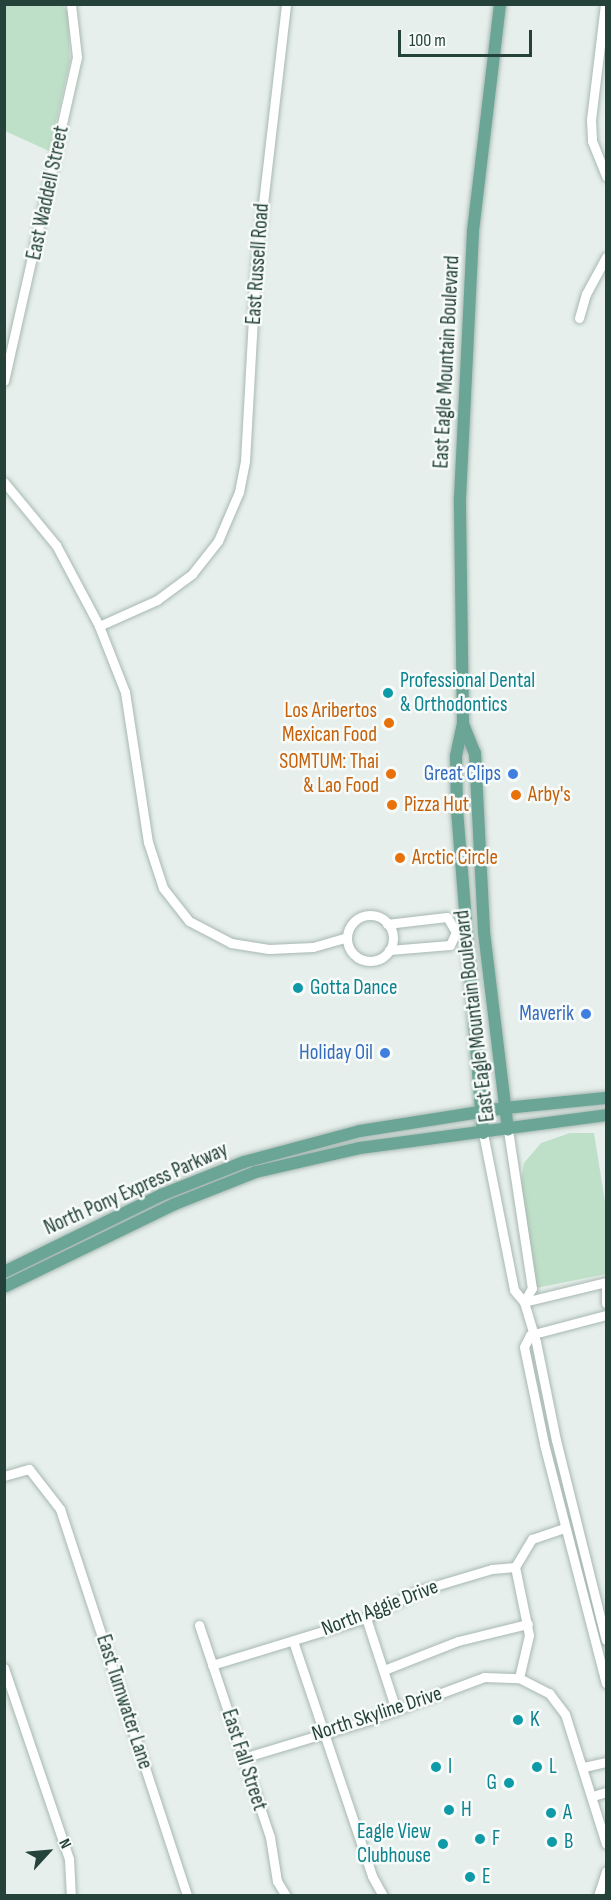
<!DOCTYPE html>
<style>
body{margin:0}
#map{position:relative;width:611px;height:1900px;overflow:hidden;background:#e6efeb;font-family:"Sofia Sans Condensed",sans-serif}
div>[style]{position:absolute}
.green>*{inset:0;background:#bfe0c8}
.roads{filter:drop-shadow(0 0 2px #a8b8b2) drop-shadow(0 0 2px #a8b8b2)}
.minor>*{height:9px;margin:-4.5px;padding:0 4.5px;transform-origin:4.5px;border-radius:4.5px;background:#fff}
.minor>.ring{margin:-4.5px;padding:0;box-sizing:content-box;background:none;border:9px solid #fff;border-radius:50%}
.major>*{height:12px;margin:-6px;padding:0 6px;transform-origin:6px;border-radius:6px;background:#6aa596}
.dots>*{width:16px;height:16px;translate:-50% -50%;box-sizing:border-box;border:3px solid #f7fbf9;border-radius:50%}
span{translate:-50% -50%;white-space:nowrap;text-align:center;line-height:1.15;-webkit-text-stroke:5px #f7fbf9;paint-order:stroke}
.street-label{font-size:21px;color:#24423a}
.culture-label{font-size:21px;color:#0d838f}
.left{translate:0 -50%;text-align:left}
.right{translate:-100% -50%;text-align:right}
.food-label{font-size:21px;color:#c56008}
.shop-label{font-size:21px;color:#366cbe}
.frame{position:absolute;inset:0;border:6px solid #24423a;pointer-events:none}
.north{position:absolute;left:18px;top:1822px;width:60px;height:60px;-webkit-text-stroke:4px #f7fbf9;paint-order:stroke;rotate:64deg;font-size:16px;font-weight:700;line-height:24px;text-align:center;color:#24423a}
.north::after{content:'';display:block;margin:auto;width:21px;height:27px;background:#24423a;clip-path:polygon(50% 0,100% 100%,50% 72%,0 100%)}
.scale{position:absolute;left:398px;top:30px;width:134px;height:27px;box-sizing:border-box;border:3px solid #24423a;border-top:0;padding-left:8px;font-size:18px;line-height:21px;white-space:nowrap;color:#24423a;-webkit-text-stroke:4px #f7fbf9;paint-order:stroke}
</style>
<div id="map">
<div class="green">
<div style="clip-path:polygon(5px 5px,63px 5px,68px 13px,70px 61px,49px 151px,5px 131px)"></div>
<div style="clip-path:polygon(570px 1133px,594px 1133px,606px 1208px,606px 1274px,536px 1288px,521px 1182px,524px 1163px,541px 1143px)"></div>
</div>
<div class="roads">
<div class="minor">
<div style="left:605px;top:4px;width:117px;rotate:96.9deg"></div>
<div style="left:591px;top:120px;width:21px;rotate:87deg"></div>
<div style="left:592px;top:141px;width:38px;rotate:68deg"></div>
<div style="left:579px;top:318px;width:25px;rotate:-74deg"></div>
<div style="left:586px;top:294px;width:42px;rotate:-61.6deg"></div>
<div style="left:4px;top:381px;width:332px;rotate:-77.3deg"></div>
<div style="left:77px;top:57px;width:53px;rotate:-96.5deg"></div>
<div style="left:4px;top:482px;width:82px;rotate:50.5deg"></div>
<div style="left:56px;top:545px;width:92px;rotate:62deg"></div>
<div style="left:99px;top:626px;width:71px;rotate:68.5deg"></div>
<div style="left:125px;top:692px;width:152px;rotate:81.3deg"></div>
<div style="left:148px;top:842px;width:48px;rotate:71.9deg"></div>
<div style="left:163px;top:888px;width:42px;rotate:51.8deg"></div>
<div style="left:189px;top:921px;width:47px;rotate:27.6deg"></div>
<div style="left:231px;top:943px;width:38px;rotate:9deg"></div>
<div style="left:269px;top:949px;width:44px;rotate:-2.6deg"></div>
<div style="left:313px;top:947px;width:35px;rotate:-16deg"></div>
<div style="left:99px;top:626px;width:64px;rotate:-24.1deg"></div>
<div style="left:157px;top:600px;width:44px;rotate:-36.6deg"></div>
<div style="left:192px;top:574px;width:42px;rotate:-51.8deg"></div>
<div style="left:218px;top:541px;width:53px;rotate:-66.8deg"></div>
<div style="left:239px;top:492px;width:32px;rotate:-79deg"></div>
<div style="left:245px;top:461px;width:197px;rotate:-86.8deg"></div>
<div style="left:256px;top:264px;width:262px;rotate:-83.4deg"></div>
<div class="ring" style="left:347px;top:915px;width:37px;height:37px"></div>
<div style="left:387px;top:924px;width:60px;rotate:-6.7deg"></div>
<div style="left:447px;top:917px;width:17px;rotate:59deg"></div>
<div style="left:389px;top:950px;width:61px;rotate:-4.7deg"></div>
<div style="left:450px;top:945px;width:14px;rotate:-65deg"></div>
<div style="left:508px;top:1130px;width:160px;rotate:81.4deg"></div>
<div style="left:532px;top:1288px;width:16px;rotate:120deg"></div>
<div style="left:483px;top:1133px;width:160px;rotate:78.8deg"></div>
<div style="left:514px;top:1290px;width:16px;rotate:50deg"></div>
<div style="left:524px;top:1302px;width:42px;rotate:73.3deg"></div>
<div style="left:536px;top:1342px;width:100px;rotate:78.5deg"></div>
<div style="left:556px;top:1440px;width:206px;rotate:76deg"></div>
<div style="left:606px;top:1287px;width:16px;rotate:90deg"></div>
<div style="left:524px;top:1302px;width:84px;rotate:-13.7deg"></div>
<div style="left:530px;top:1335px;width:13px;rotate:117deg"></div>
<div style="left:524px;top:1347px;width:99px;rotate:78.3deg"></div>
<div style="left:544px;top:1444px;width:247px;rotate:75.5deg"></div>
<div style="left:530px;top:1335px;width:79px;rotate:-14.7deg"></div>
<div style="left:4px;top:1476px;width:26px;rotate:-16deg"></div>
<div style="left:29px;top:1469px;width:51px;rotate:52.2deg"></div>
<div style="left:60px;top:1509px;width:407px;rotate:71.8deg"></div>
<div style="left:366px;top:1618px;width:97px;rotate:71.9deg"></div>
<div style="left:199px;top:1625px;width:224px;rotate:71.5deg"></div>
<div style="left:270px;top:1837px;width:45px;rotate:81deg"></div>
<div style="left:277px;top:1881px;width:17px;rotate:59deg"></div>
<div style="left:293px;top:1641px;width:248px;rotate:71.4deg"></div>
<div style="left:372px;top:1876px;width:23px;rotate:61deg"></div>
<div style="left:212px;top:1665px;width:161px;rotate:-17deg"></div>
<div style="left:366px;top:1618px;width:59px;rotate:-27.4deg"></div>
<div style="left:418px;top:1591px;width:77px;rotate:-16.6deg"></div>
<div style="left:492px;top:1569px;width:23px;rotate:-5deg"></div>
<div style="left:4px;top:1668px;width:202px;rotate:71.2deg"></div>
<div style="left:69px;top:1859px;width:37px;rotate:87deg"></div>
<div style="left:384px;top:1670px;width:79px;rotate:-21.4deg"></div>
<div style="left:458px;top:1641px;width:72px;rotate:-13.7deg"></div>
<div style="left:519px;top:1678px;width:44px;rotate:-76.9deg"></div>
<div style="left:529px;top:1635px;width:69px;rotate:-101.6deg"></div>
<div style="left:515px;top:1567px;width:33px;rotate:-59deg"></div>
<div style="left:532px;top:1539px;width:34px;rotate:-19deg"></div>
<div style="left:243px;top:1758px;width:132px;rotate:-16.8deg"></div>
<div style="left:369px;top:1720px;width:123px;rotate:-20.5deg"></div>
<div style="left:484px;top:1677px;width:35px;rotate:2deg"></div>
<div style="left:519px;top:1678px;width:34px;rotate:27deg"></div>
<div style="left:549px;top:1693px;width:26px;rotate:53deg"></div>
<div style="left:565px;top:1714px;width:136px;rotate:72.5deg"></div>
<div style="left:584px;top:1767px;width:23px;rotate:-13deg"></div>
<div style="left:593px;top:1796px;width:14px;rotate:-17deg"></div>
<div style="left:598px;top:1896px;width:26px;rotate:-72deg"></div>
</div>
<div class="major">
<div style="left:463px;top:724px;width:31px;rotate:68deg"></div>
<div style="left:475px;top:753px;width:179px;rotate:87.1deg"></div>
<div style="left:484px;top:932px;width:199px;rotate:83.1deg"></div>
<div style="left:483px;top:1133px;width:322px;rotate:-94.6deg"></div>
<div style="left:457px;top:812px;width:56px;rotate:-91deg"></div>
<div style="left:456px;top:756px;width:33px;rotate:-78deg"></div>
<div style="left:463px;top:724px;width:226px;rotate:-90.8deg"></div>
<div style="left:460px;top:498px;width:267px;rotate:-87.2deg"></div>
<div style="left:473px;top:231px;width:229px;rotate:-83.2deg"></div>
<div style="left:4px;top:1272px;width:175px;rotate:-26.1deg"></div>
<div style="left:161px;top:1195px;width:89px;rotate:-21.7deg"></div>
<div style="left:244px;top:1162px;width:120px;rotate:-15deg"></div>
<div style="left:360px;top:1131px;width:147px;rotate:-9deg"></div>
<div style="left:505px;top:1108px;width:101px;rotate:-5.7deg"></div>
<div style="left:4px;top:1287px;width:190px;rotate:-25.9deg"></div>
<div style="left:175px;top:1204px;width:87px;rotate:-21.6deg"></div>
<div style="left:256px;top:1172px;width:107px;rotate:-13deg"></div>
<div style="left:360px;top:1148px;width:248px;rotate:-7.6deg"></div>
</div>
</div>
<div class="dots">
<div style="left:388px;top:693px;background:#0f9aa8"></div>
<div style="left:389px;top:723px;background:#e8710a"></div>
<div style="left:391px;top:774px;background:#e8710a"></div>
<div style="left:513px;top:774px;background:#3f7fe0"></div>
<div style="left:516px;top:795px;background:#e8710a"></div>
<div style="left:392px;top:805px;background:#e8710a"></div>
<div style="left:400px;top:858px;background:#e8710a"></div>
<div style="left:298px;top:988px;background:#0f9aa8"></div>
<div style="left:586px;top:1014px;background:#3f7fe0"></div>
<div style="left:385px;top:1053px;background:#3f7fe0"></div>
<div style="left:518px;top:1720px;background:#0f9aa8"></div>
<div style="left:436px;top:1767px;background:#0f9aa8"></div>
<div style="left:537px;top:1767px;background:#0f9aa8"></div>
<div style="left:509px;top:1783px;background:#0f9aa8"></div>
<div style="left:449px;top:1810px;background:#0f9aa8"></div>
<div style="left:551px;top:1813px;background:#0f9aa8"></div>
<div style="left:480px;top:1839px;background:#0f9aa8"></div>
<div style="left:552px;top:1842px;background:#0f9aa8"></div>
<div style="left:443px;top:1844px;background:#0f9aa8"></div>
<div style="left:470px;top:1877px;background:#0f9aa8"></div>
</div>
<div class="street-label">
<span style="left:48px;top:193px;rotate:-78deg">East Waddell Street</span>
<span style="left:258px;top:264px;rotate:-86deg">East Russell Road</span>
<span style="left:447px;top:362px;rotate:-87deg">East Eagle Mountain Boulevard</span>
<span style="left:475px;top:1016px;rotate:-97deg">East Eagle Mountain Boulevard</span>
<span style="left:136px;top:1189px;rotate:-24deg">North Pony Express Parkway</span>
<span style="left:380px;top:1608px;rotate:-21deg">North Aggie Drive</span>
<span style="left:124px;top:1702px;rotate:72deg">East Tumwater Lane</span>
<span style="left:377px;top:1714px;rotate:-18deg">North Skyline Drive</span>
<span style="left:244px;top:1760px;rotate:72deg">East Fall Street</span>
</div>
<div class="culture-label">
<span class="left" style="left:400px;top:693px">Professional Dental<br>&amp; Orthodontics</span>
<span class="left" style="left:310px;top:988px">Gotta Dance</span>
<span class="left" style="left:530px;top:1720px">K</span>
<span class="left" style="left:448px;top:1767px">I</span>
<span class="left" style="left:549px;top:1767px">L</span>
<span class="right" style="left:497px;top:1783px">G</span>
<span class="left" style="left:461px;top:1810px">H</span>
<span class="left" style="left:563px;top:1813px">A</span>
<span class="right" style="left:431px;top:1844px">Eagle View<br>Clubhouse</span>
<span class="left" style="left:492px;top:1839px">F</span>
<span class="left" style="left:564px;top:1842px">B</span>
<span class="left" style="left:482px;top:1877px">E</span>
</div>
<div class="food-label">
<span class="right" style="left:377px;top:723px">Los Aribertos<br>Mexican Food</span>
<span class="right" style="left:379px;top:774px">SOMTUM: Thai<br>&amp; Lao Food</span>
<span class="left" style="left:528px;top:795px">Arby's</span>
<span class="left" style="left:404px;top:805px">Pizza Hut</span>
<span class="left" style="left:412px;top:858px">Arctic Circle</span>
</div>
<div class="shop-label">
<span class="right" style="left:501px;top:774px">Great Clips</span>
<span class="right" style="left:574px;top:1014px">Maverik</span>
<span class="right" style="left:373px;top:1053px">Holiday Oil</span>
</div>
<div class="frame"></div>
<div class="north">N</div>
<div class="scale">100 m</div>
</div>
